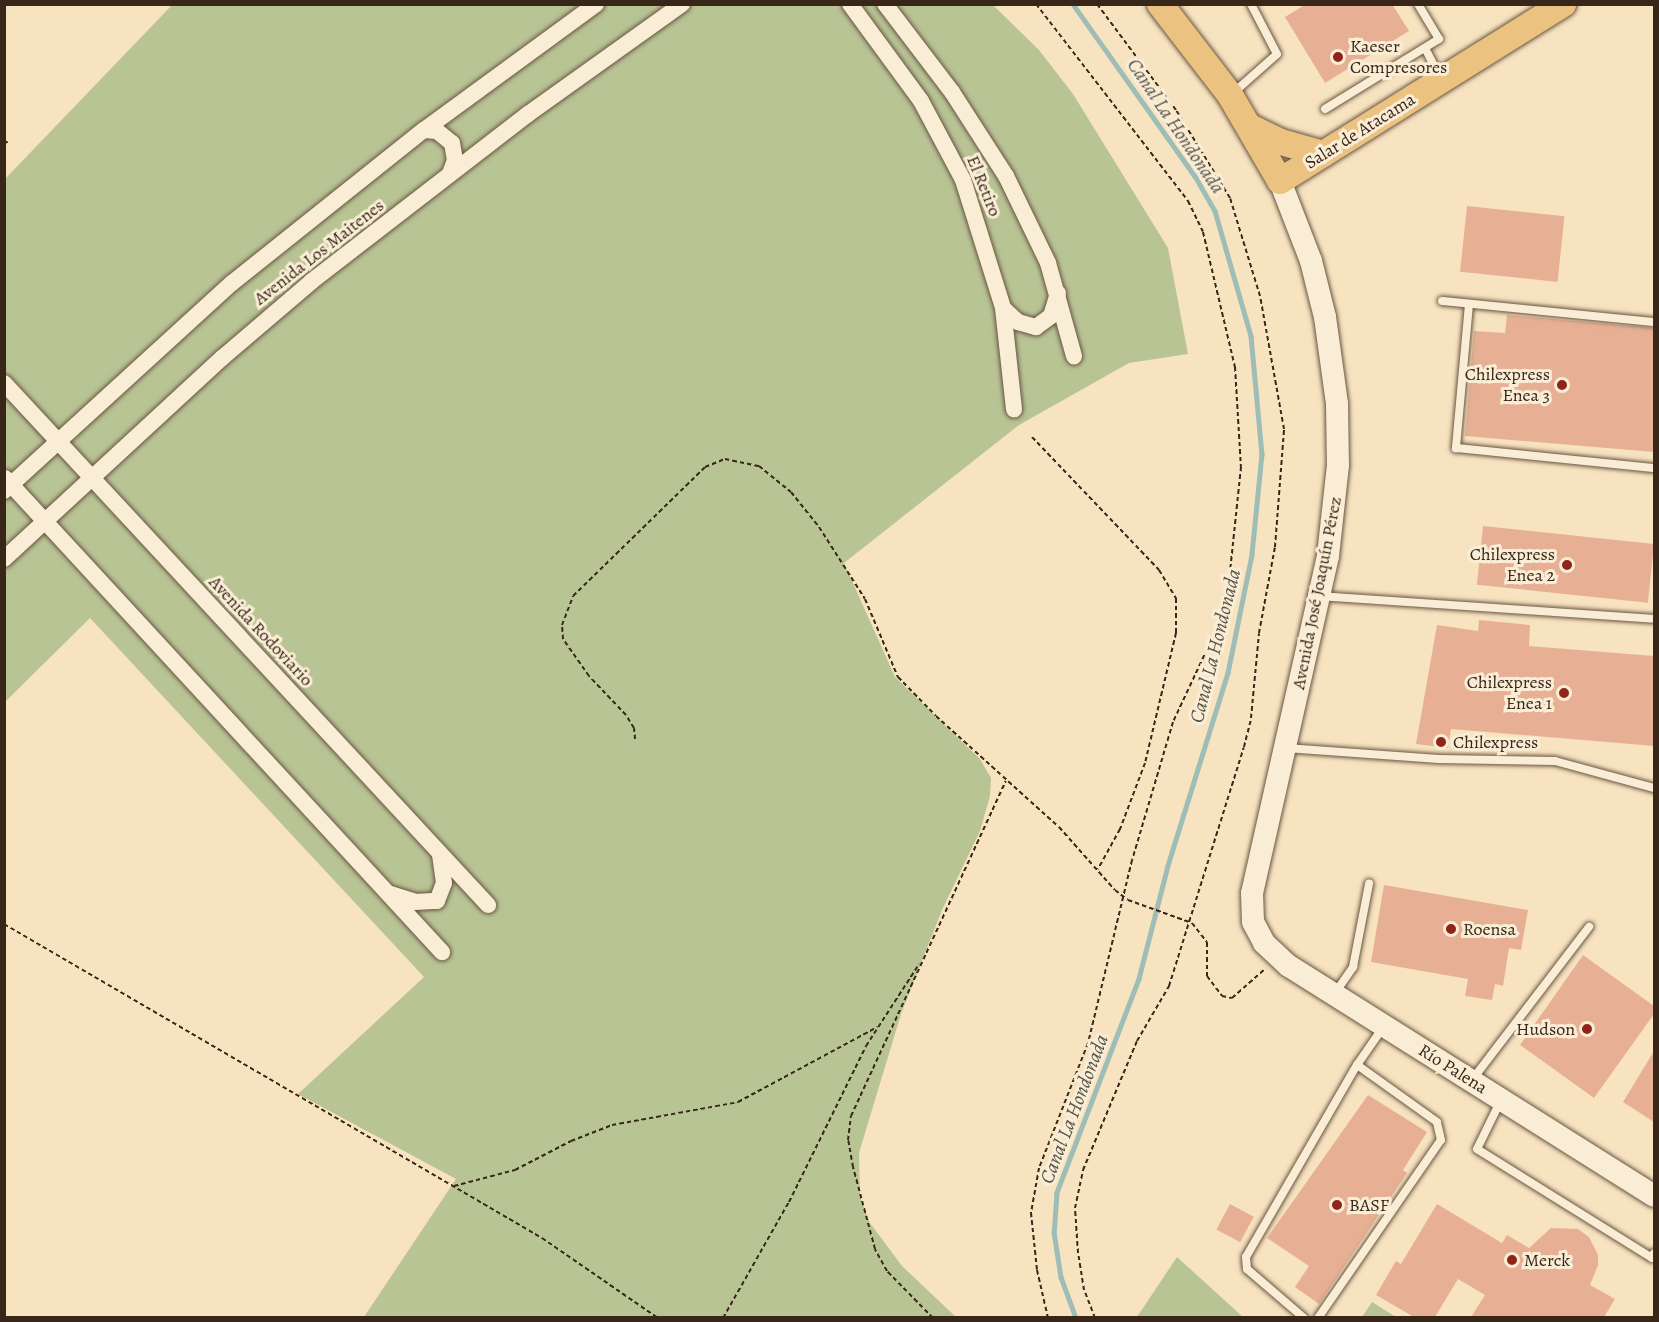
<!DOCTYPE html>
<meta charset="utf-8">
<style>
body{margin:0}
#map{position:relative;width:1659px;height:1322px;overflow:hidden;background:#f8e3c0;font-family:Alegreya,serif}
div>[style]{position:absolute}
.green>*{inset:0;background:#b9c495}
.stream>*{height:4.5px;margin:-2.25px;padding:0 2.25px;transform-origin:2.25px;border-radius:2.25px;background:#9ebdb7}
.building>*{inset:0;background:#e7b095;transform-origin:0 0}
.path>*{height:2px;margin-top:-1px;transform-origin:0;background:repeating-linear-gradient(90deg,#382719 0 4.5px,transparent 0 7.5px)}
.roads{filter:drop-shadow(0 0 2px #685643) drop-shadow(0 0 2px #685643)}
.lane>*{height:8px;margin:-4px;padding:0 4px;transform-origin:4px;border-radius:4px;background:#faedd6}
.street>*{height:16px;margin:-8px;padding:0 8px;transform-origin:8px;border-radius:8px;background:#faedd6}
.secondary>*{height:22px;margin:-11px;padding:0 11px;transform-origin:11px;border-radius:11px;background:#faedd6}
.primary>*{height:26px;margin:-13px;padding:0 13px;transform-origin:13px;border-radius:13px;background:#ecc280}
.dots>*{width:16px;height:16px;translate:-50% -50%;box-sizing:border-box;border:3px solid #faedd6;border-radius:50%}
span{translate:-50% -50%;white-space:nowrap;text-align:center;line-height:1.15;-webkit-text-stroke:6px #faedd6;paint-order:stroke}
.poi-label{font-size:18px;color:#382719}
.left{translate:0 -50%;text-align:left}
.right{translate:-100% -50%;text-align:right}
.street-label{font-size:18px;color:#382719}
.water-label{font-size:20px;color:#575448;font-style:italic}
.frame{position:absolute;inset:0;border:6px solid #382719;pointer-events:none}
</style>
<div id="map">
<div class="green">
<div style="clip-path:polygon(172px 5px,993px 5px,1039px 50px,1073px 94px,1168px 248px,1188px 354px,1129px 363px,1019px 425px,844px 563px,895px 677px,980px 759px,991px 778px,990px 796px,980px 831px,942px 910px,901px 1014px,859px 1153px,860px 1197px,870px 1223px,902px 1266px,956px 1317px,364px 1317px,456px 1179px,298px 1094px,424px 977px,90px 618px,5px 702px,5px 179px)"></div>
<div style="clip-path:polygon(1177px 1257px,1243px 1317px,1137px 1317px)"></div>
<div style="clip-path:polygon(1372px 1302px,1396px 1317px,1362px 1317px)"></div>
</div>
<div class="stream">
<div style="left:1073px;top:4px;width:211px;rotate:54.7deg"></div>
<div style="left:1195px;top:176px;width:40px;rotate:60.3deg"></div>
<div style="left:1215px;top:211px;width:130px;rotate:73.9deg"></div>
<div style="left:1251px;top:336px;width:119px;rotate:84.7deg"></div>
<div style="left:1262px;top:454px;width:101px;rotate:95.7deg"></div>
<div style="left:1252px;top:555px;width:120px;rotate:101.5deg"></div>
<div style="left:1228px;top:673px;width:202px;rotate:107.3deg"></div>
<div style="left:1168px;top:866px;width:117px;rotate:104.4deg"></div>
<div style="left:1139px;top:979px;width:229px;rotate:111deg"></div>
<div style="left:1057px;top:1193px;width:39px;rotate:94deg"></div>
<div style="left:1054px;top:1232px;width:46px;rotate:81.2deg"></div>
<div style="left:1061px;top:1277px;width:44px;rotate:69.9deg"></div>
</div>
<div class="building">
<div style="clip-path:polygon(1306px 4px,1392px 4px,1409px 31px,1325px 83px,1285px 17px)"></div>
<div style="left:1467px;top:206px;width:98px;height:66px;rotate:6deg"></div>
<div style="clip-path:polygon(1507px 315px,1654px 328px,1654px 452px,1465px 436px,1474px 331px,1505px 333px)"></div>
<div style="left:1483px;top:526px;width:172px;height:59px;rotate:6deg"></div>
<div style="clip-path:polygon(1479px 620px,1530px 625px,1529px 646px,1654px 656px,1654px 746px,1451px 729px,1448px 748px,1416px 744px,1437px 625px,1478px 631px)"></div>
<div style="clip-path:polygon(1384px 885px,1528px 910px,1521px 950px,1509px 948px,1503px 986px,1495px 984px,1492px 1000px,1465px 996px,1468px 979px,1371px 962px)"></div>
<div style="clip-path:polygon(1583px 955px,1654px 1006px,1654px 1014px,1594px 1098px,1520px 1045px)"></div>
<div style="clip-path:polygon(1654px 1051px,1654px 1122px,1623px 1102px)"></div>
<div style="clip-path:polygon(1368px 1095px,1427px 1132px,1403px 1170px,1407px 1173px,1319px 1304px,1295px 1287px,1309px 1266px,1267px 1238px)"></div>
<div style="left:1230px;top:1204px;width:27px;height:29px;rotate:28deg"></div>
<div style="clip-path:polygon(1437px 1204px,1502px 1243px,1507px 1235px,1529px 1248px,1551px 1228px,1578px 1229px,1589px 1237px,1598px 1255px,1598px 1265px,1590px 1285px,1615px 1299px,1604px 1317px,1471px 1317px,1485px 1295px,1458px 1279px,1435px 1317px,1414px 1317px,1376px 1295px,1396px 1261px,1401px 1264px)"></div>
</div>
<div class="path">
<div style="left:1036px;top:4px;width:249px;rotate:52.3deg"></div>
<div style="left:1188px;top:201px;width:34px;rotate:64deg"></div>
<div style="left:1203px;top:232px;width:139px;rotate:76.7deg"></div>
<div style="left:1235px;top:367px;width:100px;rotate:86.6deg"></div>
<div style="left:1241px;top:467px;width:106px;rotate:96deg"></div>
<div style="left:1230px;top:572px;width:57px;rotate:103.1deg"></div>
<div style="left:1217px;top:628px;width:104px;rotate:115.1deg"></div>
<div style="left:1173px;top:722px;width:144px;rotate:106.5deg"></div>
<div style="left:1132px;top:860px;width:188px;rotate:103.5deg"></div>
<div style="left:1088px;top:1043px;width:134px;rotate:111.4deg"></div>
<div style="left:1039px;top:1168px;width:46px;rotate:100.1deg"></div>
<div style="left:1031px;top:1213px;width:57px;rotate:84deg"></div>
<div style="left:1037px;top:1270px;width:49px;rotate:77.1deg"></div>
<div style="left:4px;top:140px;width:6px;rotate:39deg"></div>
<div style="left:1032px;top:437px;width:184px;rotate:46.3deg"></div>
<div style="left:1159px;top:570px;width:33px;rotate:59deg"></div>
<div style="left:1176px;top:598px;width:35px;rotate:90deg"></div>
<div style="left:1176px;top:633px;width:134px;rotate:103.4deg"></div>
<div style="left:1145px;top:763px;width:71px;rotate:110.7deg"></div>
<div style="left:1120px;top:829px;width:46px;rotate:118.8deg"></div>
<div style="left:635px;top:739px;width:11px;rotate:-95deg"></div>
<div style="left:634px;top:728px;width:15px;rotate:-122deg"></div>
<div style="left:626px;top:715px;width:54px;rotate:-133.5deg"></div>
<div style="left:589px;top:676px;width:45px;rotate:-125.1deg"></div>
<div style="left:563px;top:639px;width:14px;rotate:-94deg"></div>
<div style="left:562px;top:625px;width:31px;rotate:-69deg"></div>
<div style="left:573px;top:596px;width:185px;rotate:-44.3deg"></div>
<div style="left:705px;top:467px;width:22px;rotate:-22deg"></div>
<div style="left:725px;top:459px;width:35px;rotate:12deg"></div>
<div style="left:759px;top:466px;width:41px;rotate:39.1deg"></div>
<div style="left:791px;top:492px;width:45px;rotate:51.3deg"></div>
<div style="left:819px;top:527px;width:85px;rotate:57.4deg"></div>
<div style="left:865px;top:599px;width:85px;rotate:67.1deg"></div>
<div style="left:898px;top:677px;width:54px;rotate:45.7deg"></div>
<div style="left:936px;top:716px;width:166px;rotate:42.1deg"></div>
<div style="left:1059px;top:827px;width:84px;rotate:48.4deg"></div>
<div style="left:1115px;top:890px;width:16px;rotate:38deg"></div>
<div style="left:1128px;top:900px;width:68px;rotate:19.8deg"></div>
<div style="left:1192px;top:923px;width:24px;rotate:52deg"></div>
<div style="left:1207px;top:942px;width:34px;rotate:90deg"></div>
<div style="left:1207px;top:976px;width:25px;rotate:53deg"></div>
<div style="left:1222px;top:996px;width:10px;rotate:11deg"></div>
<div style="left:1232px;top:998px;width:45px;rotate:-41.4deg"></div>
<div style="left:4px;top:924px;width:623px;rotate:30.27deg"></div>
<div style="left:542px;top:1238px;width:141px;rotate:34.6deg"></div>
<div style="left:454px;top:1186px;width:63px;rotate:-14.7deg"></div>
<div style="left:515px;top:1170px;width:63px;rotate:-27.4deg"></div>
<div style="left:571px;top:1141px;width:44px;rotate:-21.3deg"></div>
<div style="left:612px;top:1125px;width:128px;rotate:-10.3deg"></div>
<div style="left:738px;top:1102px;width:158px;rotate:-28.3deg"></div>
<div style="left:723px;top:1318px;width:133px;rotate:-60.4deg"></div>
<div style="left:789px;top:1202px;width:174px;rotate:-63.7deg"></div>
<div style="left:866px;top:1046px;width:98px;rotate:-57.1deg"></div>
<div style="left:933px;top:1318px;width:66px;rotate:-134.4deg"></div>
<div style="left:887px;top:1271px;width:25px;rotate:-119deg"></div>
<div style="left:875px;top:1249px;width:85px;rotate:-105deg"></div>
<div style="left:853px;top:1167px;width:27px;rotate:-100deg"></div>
<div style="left:848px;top:1140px;width:24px;rotate:-83deg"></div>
<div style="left:851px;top:1116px;width:369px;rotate:-65.2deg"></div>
<div style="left:1095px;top:1318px;width:30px;rotate:-111deg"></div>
<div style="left:1084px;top:1290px;width:37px;rotate:-99deg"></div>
<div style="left:1078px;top:1253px;width:45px;rotate:-93.8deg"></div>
<div style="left:1075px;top:1208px;width:39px;rotate:-78deg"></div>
<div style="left:1083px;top:1170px;width:140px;rotate:-67.3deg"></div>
<div style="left:1137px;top:1041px;width:64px;rotate:-59.8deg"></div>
<div style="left:1169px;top:986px;width:250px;rotate:-72.6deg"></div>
<div style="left:1244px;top:747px;width:30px;rotate:-76deg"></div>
<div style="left:1251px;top:718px;width:85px;rotate:-84.6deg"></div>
<div style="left:1259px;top:633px;width:87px;rotate:-79.5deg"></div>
<div style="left:1275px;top:547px;width:118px;rotate:-85.6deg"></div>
<div style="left:1284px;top:429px;width:135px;rotate:-100.2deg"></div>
<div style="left:1260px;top:296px;width:102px;rotate:-107deg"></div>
<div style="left:1230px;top:198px;width:103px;rotate:-121.5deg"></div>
<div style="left:1176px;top:110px;width:132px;rotate:-126.7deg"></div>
</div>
<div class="roads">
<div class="lane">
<div style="left:1425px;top:48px;width:33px;rotate:63deg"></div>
<div style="left:1232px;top:94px;width:60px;rotate:-41.6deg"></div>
<div style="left:1277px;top:54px;width:56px;rotate:-117.5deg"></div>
<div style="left:1325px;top:109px;width:134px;rotate:-31.6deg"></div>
<div style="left:1439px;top:39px;width:41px;rotate:-121deg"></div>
<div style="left:1442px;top:301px;width:213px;rotate:5.7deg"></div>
<div style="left:1469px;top:304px;width:145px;rotate:95.2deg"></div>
<div style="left:1456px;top:448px;width:199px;rotate:5.8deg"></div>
<div style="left:1319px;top:596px;width:336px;rotate:3.9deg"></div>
<div style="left:1286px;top:748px;width:153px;rotate:4.1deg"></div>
<div style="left:1439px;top:759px;width:116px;rotate:1deg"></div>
<div style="left:1555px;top:761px;width:103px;rotate:15.3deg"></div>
<div style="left:1335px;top:993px;width:32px;rotate:-55deg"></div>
<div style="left:1353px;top:967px;width:85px;rotate:-79.1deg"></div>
<div style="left:1472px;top:1080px;width:193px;rotate:-52.6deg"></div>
<div style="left:1500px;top:1102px;width:52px;rotate:116.1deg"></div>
<div style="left:1477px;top:1149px;width:206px;rotate:31.9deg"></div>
<div style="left:1652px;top:1258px;width:5px;rotate:-68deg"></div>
<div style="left:1304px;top:1318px;width:75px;rotate:-139.3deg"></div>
<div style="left:1247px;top:1269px;width:12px;rotate:-95deg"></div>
<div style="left:1246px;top:1257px;width:222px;rotate:-60deg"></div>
<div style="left:1357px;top:1065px;width:47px;rotate:-55.3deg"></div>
<div style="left:1318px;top:1318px;width:216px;rotate:-55.4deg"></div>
<div style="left:1441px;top:1140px;width:18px;rotate:-103deg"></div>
<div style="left:1437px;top:1122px;width:98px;rotate:-144.5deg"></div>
</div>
<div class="street">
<div style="left:850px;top:4px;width:120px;rotate:53.8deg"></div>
<div style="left:921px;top:101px;width:89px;rotate:62deg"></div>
<div style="left:963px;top:180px;width:134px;rotate:72.6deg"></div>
<div style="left:1003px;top:308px;width:102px;rotate:83.8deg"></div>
<div style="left:885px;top:4px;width:111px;rotate:52.7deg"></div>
<div style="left:952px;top:92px;width:100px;rotate:57.3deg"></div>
<div style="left:1006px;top:176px;width:97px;rotate:64.2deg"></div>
<div style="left:1048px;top:263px;width:97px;rotate:74.4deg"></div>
<div style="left:424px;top:130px;width:13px;rotate:4deg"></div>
<div style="left:437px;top:131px;width:19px;rotate:39deg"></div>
<div style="left:452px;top:143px;width:17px;rotate:80deg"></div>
<div style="left:455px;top:160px;width:15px;rotate:110deg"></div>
<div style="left:1003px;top:308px;width:21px;rotate:43deg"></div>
<div style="left:1018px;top:322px;width:19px;rotate:16deg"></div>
<div style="left:1036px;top:327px;width:19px;rotate:-36deg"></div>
<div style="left:1051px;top:316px;width:24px;rotate:-73deg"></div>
<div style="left:4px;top:383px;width:712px;rotate:47.16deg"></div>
<div style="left:5px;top:478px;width:645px;rotate:47.33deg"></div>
<div style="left:4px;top:491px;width:309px;rotate:-42.4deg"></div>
<div style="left:232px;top:283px;width:246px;rotate:-38.6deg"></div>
<div style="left:424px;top:130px;width:213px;rotate:-36.2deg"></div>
<div style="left:4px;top:559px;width:297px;rotate:-42.7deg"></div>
<div style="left:222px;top:358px;width:118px;rotate:-40.5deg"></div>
<div style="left:312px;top:281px;width:273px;rotate:-37.7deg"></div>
<div style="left:528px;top:114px;width:189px;rotate:-35.5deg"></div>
<div style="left:391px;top:894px;width:25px;rotate:18deg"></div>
<div style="left:415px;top:902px;width:22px;rotate:-3deg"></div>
<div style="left:437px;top:901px;width:19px;rotate:-69deg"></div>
<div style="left:444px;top:883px;width:29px;rotate:-98deg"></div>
</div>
<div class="secondary">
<div style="left:1280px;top:181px;width:86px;rotate:68.8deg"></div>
<div style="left:1311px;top:261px;width:58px;rotate:76deg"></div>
<div style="left:1325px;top:317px;width:88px;rotate:82.1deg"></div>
<div style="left:1337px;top:404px;width:61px;rotate:89.1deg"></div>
<div style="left:1338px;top:465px;width:92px;rotate:96.3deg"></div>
<div style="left:1328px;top:556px;width:345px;rotate:102.7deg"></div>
<div style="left:1252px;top:893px;width:29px;rotate:88deg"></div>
<div style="left:1253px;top:922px;width:24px;rotate:62deg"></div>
<div style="left:1264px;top:943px;width:34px;rotate:43deg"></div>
<div style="left:1289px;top:966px;width:431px;rotate:32.2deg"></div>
</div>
<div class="primary">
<div style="left:1160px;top:4px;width:115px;rotate:52.4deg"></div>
<div style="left:1230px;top:95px;width:99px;rotate:59.8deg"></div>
<div style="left:1280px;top:181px;width:334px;rotate:-32deg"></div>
<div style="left:1252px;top:128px;width:32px;rotate:26deg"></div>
<div style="left:1281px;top:142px;width:44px;rotate:15.9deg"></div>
</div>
</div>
<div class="dots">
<div style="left:1338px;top:57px;background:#8f2418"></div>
<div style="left:1562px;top:385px;background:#8f2418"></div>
<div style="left:1567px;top:565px;background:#8f2418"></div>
<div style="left:1564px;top:693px;background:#8f2418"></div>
<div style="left:1441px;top:742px;background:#8f2418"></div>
<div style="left:1451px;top:929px;background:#8f2418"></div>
<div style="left:1587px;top:1029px;background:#8f2418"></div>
<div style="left:1337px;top:1205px;background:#8f2418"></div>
<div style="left:1512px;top:1260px;background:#8f2418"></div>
</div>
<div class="poi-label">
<span class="left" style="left:1350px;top:57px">Kaeser<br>Compresores</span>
<span class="right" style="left:1550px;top:385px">Chilexpress<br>Enea 3</span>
<span class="right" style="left:1555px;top:565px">Chilexpress<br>Enea 2</span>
<span class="right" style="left:1552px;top:693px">Chilexpress<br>Enea 1</span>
<span class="left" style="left:1453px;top:742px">Chilexpress</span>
<span class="left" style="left:1463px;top:929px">Roensa</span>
<span class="right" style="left:1575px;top:1029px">Hudson</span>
<span class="left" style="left:1349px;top:1205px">BASF</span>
<span class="left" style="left:1524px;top:1260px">Merck</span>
</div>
<div class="street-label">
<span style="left:1360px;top:131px;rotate:-32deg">Salar de Atacama</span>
<span style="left:984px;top:186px;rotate:68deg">El Retiro</span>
<span style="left:319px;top:252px;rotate:-38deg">Avenida Los Maitenes</span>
<span style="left:1317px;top:593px;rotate:-79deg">Avenida José Joaquín Pérez</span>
<span style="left:261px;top:631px;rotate:47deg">Avenida Rodoviario</span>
<span style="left:1453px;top:1069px;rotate:32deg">Río Palena</span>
</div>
<div class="water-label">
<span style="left:1176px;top:126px;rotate:56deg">Canal La Hondonada</span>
<span style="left:1215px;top:646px;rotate:-76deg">Canal La Hondonada</span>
<span style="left:1074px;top:1109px;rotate:-69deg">Canal La Hondonada</span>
</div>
<div class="frame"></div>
</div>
